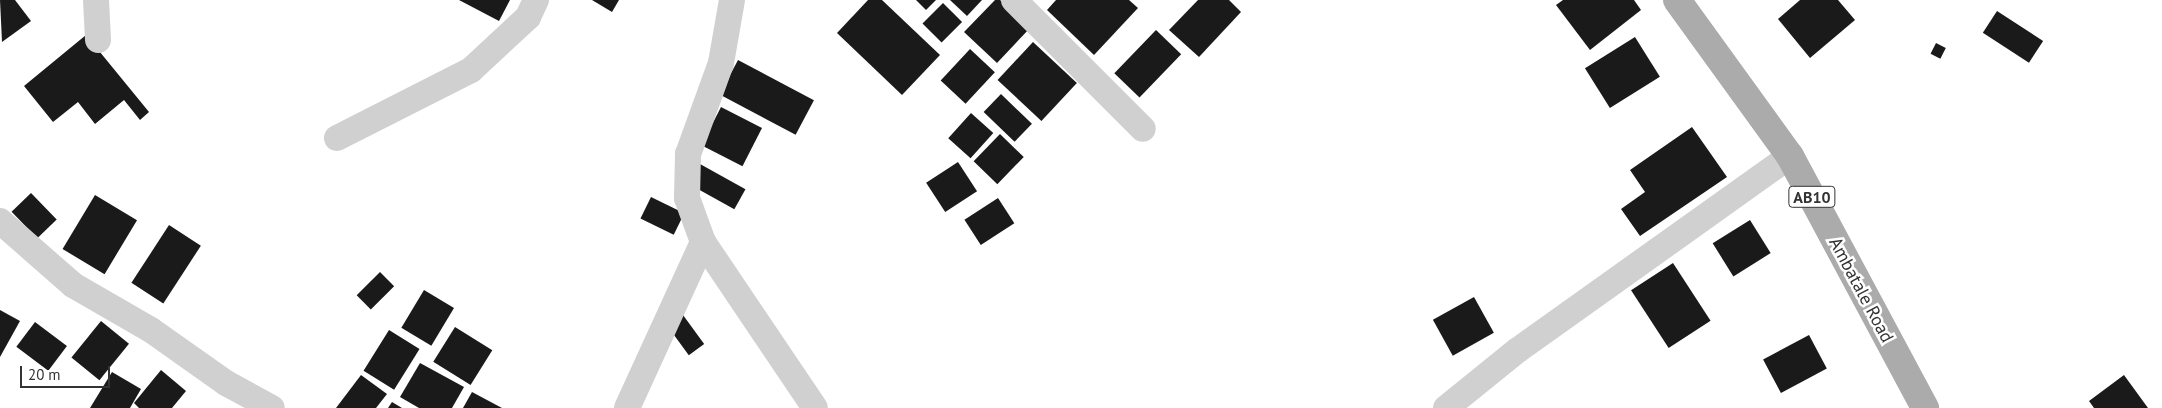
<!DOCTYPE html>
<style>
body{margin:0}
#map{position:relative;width:2162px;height:408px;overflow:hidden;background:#fff;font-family:"PT Sans",sans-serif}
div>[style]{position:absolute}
.building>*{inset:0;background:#1a1a1a;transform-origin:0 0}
.minor>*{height:26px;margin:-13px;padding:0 13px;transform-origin:13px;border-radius:13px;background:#d0d0d0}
.primary>*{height:28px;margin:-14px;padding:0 14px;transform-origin:14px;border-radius:14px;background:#ababab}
span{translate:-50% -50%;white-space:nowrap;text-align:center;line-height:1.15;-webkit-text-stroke:5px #fff;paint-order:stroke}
.shield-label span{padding:1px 4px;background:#fff;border:1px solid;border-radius:4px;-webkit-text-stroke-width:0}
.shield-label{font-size:16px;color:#333;font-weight:700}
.street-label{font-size:18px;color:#333}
.scale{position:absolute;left:20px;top:366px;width:90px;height:22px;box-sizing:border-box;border:2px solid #333;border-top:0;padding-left:6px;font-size:15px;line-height:18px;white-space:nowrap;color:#333;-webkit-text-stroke:4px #fff;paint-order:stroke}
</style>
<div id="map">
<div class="building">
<div style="clip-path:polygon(0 0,15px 0,31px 21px,2px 42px)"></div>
<div style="clip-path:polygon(459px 0,510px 0,499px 21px)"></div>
<div style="clip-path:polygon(592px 0,619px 0,612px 12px)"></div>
<div style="clip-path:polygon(868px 0,882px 0,940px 55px,902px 95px,837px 33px)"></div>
<div style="clip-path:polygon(916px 0,936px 0,926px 10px)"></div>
<div style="clip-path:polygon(950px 0,982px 0,967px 16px)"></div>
<div style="clip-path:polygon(995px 0,1000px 0,1030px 28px,997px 63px,964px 32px)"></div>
<div style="clip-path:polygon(1056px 0,1129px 0,1138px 8px,1094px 55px,1047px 10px)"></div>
<div style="clip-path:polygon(1198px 0,1229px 0,1241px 12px,1199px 57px,1169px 30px)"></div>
<div style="clip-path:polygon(1563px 0,1634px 0,1641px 10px,1590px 50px,1556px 5px)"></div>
<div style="clip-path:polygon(1800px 0,1838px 0,1855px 20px,1810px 58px,1778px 19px)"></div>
<div style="left:943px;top:3px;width:27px;height:29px;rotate:45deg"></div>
<div style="left:1997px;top:11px;width:55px;height:26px;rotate:33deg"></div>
<div style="left:1156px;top:30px;width:35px;height:60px;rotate:44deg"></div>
<div style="clip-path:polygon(86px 35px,149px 112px,140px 120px,124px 100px,95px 124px,78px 102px,53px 122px,24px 86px)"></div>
<div style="left:1635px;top:37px;width:47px;height:59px;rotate:58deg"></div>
<div style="left:1033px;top:42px;width:60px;height:52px;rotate:43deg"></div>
<div style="left:1936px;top:43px;width:11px;height:12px;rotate:27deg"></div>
<div style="left:970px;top:49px;width:34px;height:43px;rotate:43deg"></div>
<div style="left:738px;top:60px;width:86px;height:39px;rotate:28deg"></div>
<div style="left:1001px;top:94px;width:43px;height:25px;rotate:44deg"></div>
<div style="left:721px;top:107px;width:46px;height:43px;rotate:27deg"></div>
<div style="left:971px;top:113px;width:30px;height:34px;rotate:42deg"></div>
<div style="clip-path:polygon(1692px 127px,1727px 177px,1640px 236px,1621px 209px,1645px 192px,1630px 170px)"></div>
<div style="left:1000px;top:134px;width:33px;height:38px;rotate:44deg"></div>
<div style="left:958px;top:162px;width:35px;height:38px;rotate:57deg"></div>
<div style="left:700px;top:164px;width:52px;height:23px;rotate:29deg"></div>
<div style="left:31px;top:193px;width:37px;height:27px;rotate:46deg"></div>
<div style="left:95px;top:195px;width:49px;height:63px;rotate:31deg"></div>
<div style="left:651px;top:197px;width:37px;height:24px;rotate:26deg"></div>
<div style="left:998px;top:198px;width:30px;height:40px;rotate:57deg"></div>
<div style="left:1750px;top:220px;width:39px;height:44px;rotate:58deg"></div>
<div style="left:169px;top:225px;width:38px;height:69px;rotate:33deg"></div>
<div style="left:1673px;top:263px;width:69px;height:50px;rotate:57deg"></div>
<div style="left:380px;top:272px;width:20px;height:33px;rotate:45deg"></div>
<div style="left:424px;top:290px;width:35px;height:44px;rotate:31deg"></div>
<div style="left:1474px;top:297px;width:41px;height:47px;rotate:61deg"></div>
<div style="clip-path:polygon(0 310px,20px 321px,0 357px)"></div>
<div style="left:683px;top:315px;width:36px;height:19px;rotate:54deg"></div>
<div style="left:101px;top:321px;width:36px;height:47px;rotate:39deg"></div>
<div style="left:35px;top:322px;width:40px;height:31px;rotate:37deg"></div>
<div style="left:455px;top:327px;width:44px;height:41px;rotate:32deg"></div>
<div style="left:389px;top:330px;width:36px;height:48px;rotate:32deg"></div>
<div style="left:1809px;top:335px;width:38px;height:52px;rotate:62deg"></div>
<div style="clip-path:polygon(420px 363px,464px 387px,452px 408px,419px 408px,400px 397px)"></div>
<div style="clip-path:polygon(161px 370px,186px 391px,172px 408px,139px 408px,134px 403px)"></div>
<div style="clip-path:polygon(112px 372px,141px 389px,130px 408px,90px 408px)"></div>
<div style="clip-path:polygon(361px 375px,387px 394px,376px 408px,336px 408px)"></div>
<div style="clip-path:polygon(2124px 375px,2148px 408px,2094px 408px,2089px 401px)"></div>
<div style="clip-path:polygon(472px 392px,502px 408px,463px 408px)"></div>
<div style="clip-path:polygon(392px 402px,402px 408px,388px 408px)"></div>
</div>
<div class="minor">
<div style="left:96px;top:0;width:40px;rotate:87.1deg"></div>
<div style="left:732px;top:0;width:64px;rotate:99.9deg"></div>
<div style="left:721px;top:63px;width:97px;rotate:109.9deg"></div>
<div style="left:688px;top:154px;width:44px;rotate:91.3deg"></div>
<div style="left:687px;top:198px;width:47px;rotate:70deg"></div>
<div style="left:703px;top:242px;width:200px;rotate:56deg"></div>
<div style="left:1014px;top:0;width:182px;rotate:45deg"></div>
<div style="left:337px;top:138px;width:150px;rotate:-26.9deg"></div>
<div style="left:471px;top:70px;width:78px;rotate:-42.9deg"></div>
<div style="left:528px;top:17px;width:19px;rotate:-65deg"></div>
<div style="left:0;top:221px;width:97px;rotate:41.2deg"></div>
<div style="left:73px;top:285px;width:90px;rotate:30deg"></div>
<div style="left:151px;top:330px;width:92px;rotate:35.2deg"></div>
<div style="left:226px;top:383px;width:52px;rotate:28.5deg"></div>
<div style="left:627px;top:408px;width:183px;rotate:-65.4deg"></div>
<div style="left:1446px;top:408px;width:92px;rotate:-38.9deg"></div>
<div style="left:1518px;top:350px;width:334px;rotate:-35.5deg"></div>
</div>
<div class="primary">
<div style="left:1677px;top:0;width:193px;rotate:54.1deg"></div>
<div style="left:1790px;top:156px;width:286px;rotate:61.8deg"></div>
</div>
<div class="shield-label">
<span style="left:1812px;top:197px">AB10</span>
</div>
<div class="street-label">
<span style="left:1861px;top:290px;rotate:62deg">Ambatale Road</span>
</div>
<div class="scale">20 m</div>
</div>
